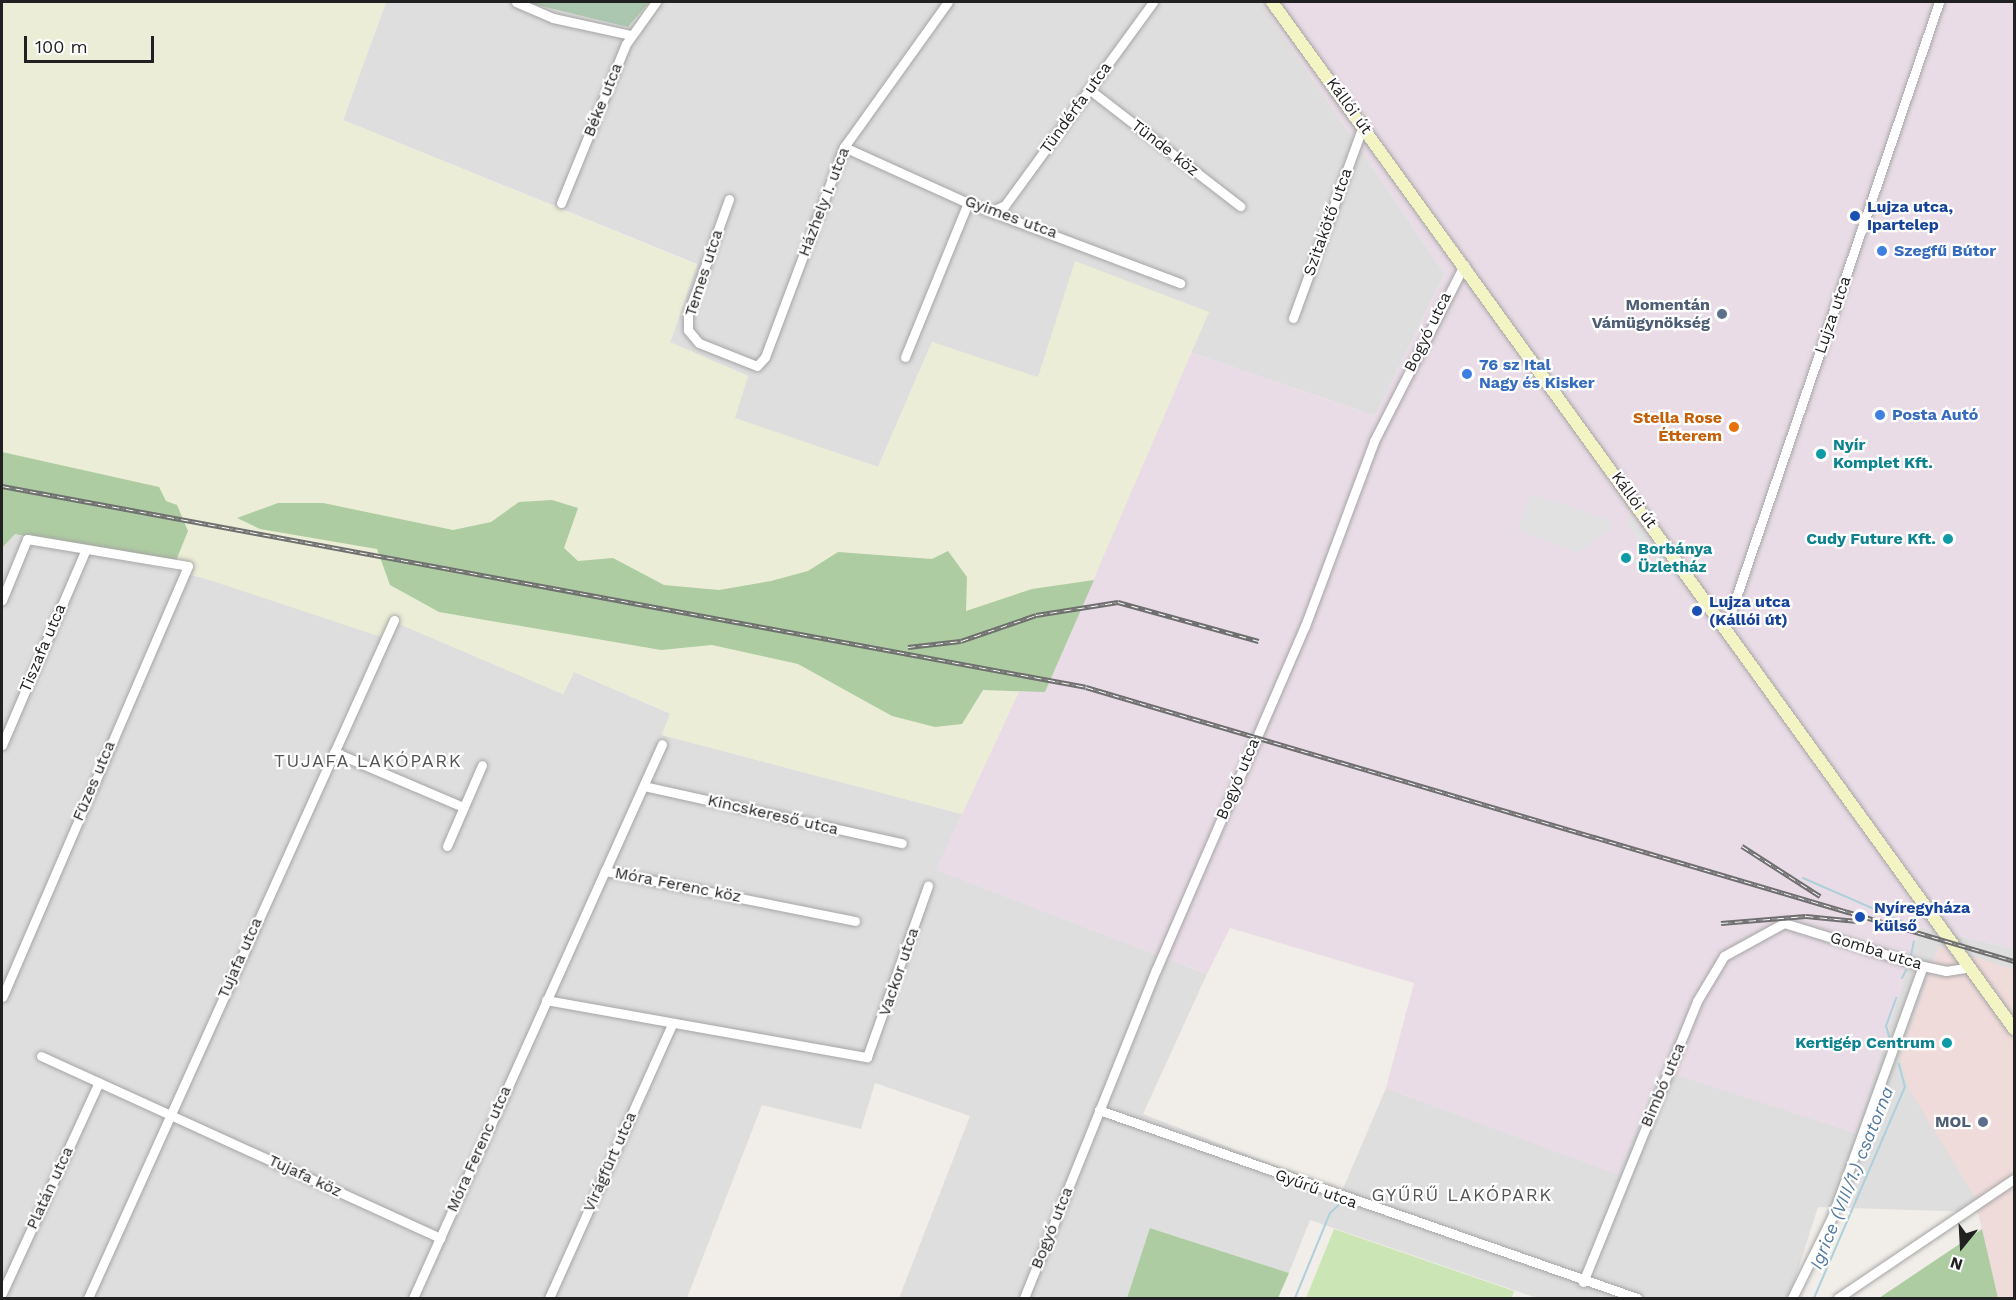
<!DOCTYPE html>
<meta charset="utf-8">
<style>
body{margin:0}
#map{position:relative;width:2016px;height:1300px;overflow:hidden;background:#f1eee9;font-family:"Work Sans",sans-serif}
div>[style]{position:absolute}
.residential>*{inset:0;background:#dfdede}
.commercial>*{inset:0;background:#efdbda}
.industrial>*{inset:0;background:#e9dce6}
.farmland>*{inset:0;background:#ebedd6}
.grass>*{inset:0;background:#cce5b4}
.forest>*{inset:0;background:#aecca2}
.cemetery>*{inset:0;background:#acc7b0}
.parking>*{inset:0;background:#e1e1e1}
.stream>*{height:2px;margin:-1px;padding:0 1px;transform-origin:1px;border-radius:1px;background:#aed0da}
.roads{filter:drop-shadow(0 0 2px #a5a5a5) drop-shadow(0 0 2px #a5a5a5)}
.street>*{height:9px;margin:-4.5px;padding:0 4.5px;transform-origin:4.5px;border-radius:4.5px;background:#fff}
.secondary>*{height:12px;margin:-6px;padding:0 6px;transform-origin:6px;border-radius:6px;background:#f2f4c3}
.rail>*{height:4.5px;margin-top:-2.25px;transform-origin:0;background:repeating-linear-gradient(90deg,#fff 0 7px,#6f6f6f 0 14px);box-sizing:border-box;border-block:2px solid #6f6f6f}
.dots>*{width:16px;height:16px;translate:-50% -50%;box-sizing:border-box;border:3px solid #fff;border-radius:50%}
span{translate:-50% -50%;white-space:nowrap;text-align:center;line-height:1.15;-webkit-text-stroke:4.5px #fff;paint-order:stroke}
.street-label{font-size:16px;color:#212121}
.transit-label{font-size:16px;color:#164399;font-weight:700}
.left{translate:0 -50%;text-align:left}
.shop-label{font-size:16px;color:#366cbe;font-weight:700}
.service-label{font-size:16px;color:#4e5e75;font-weight:700}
.right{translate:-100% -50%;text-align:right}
.food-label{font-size:16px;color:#c56008;font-weight:700}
.culture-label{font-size:16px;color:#0d838f;font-weight:700}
.neighbourhood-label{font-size:18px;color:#545454;letter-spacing:1.5px}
.water-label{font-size:18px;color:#527aa1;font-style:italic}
.frame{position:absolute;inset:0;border:3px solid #212121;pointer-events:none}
.north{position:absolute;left:1932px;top:1216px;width:60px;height:60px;-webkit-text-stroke:4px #fff;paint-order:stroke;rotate:198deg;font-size:16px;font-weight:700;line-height:24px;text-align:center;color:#212121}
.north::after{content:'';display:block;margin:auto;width:21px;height:27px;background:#212121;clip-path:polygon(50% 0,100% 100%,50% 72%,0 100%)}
.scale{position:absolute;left:24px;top:36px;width:130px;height:27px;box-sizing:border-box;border:3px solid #212121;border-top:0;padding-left:8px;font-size:18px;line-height:21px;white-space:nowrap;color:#212121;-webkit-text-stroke:4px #fff;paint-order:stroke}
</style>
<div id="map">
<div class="residential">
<div style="clip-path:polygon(386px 2px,524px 2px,628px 27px,649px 2px,1260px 2px,1445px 274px,1375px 416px,1189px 352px,1209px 312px,1038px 378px,932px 342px,878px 467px,734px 418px,748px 376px,670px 343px,697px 264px,343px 120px)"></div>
<div style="clip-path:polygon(14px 534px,397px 623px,563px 694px,574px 672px,671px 714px,662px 735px,962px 814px,937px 870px,1207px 974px,1143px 1114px,1342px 1191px,1386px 1088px,1618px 1174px,1661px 1069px,1856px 1133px,1920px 927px,2014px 949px,2014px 1298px,1998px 1298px,1978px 1212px,1818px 1207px,1789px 1298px,1537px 1298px,1310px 1220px,1289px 1273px,1151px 1228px,1127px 1298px,899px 1298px,970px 1116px,875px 1083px,861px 1129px,762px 1105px,687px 1298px,2px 1298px,2px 548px)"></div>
</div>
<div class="commercial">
<div style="clip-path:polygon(1939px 945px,2014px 970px,2014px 1298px,1998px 1298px,1975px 1197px,1909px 1089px,1900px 1058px)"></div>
</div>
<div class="industrial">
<div style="clip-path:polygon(1260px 2px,2014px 2px,2014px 949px,1920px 927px,1856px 1133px,1661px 1070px,1618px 1175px,1386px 1088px,1414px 983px,1230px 928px,1207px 974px,936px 870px,1021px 687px,1045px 691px,1189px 352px,1375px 416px,1445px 274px)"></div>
</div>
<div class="farmland">
<div style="clip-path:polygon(2px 2px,386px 2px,343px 120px,697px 265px,670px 342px,748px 376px,735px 418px,878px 467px,932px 342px,1038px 377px,1075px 261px,1209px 312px,1045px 692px,1021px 687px,962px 814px,662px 735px,670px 713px,574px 672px,563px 694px,397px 623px,381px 637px,173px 568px,15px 534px,2px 548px)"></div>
</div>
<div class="grass">
<div style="clip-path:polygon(1334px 1229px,1514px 1291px,1512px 1298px,1306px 1298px)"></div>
</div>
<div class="forest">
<div style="clip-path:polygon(2px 452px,159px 487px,166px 501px,177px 505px,188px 531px,173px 568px,15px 534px,2px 548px)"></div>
<div style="clip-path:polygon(552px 500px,578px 508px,564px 548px,578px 561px,613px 558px,664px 585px,719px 590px,771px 581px,808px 571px,838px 552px,932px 559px,948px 551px,967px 577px,966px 611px,1032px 589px,1094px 580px,1045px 692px,983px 690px,962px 724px,935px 727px,892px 716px,798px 664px,712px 645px,661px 650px,439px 612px,390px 585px,377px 549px,260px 529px,237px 518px,278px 503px,323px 503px,453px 530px,491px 522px,519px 502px)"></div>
<div style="clip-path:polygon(1150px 1228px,1289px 1273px,1278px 1298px,1127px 1298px)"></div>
<div style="clip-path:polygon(1982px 1229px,1998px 1298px,1879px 1298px)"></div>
</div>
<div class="cemetery">
<div style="clip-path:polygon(524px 2px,649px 2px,628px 27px)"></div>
</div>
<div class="parking">
<div style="clip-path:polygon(1532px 494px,1612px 521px,1609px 530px,1578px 553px,1517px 530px)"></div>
<div style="clip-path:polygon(1629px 514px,1672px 569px,1664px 574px,1626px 523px)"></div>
</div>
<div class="stream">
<div style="left:1803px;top:878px;width:118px;rotate:23.5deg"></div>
<div style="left:1911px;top:955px;width:14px;rotate:-78deg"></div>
<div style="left:1902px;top:978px;width:9px;rotate:-63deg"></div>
<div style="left:1890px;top:1039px;width:14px;rotate:-107deg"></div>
<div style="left:1886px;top:1026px;width:30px;rotate:-70deg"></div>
<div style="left:1295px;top:1298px;width:92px;rotate:-67.6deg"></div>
<div style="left:1330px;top:1213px;width:13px;rotate:-42deg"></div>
<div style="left:1814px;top:1298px;width:230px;rotate:-66.7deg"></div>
<div style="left:1905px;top:1087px;width:24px;rotate:-105deg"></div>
</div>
<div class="roads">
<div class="street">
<div style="left:516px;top:2px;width:40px;rotate:23.4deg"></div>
<div style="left:553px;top:18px;width:80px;rotate:12.3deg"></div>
<div style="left:1090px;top:90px;width:190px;rotate:37.7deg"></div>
<div style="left:844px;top:147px;width:136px;rotate:24.3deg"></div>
<div style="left:968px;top:203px;width:227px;rotate:20.7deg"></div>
<div style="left:729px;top:199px;width:122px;rotate:109.6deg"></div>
<div style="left:688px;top:314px;width:16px;rotate:90deg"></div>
<div style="left:688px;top:330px;width:17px;rotate:50deg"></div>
<div style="left:699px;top:343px;width:62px;rotate:21.6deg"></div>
<div style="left:757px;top:366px;width:12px;rotate:-48deg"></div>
<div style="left:765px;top:357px;width:224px;rotate:-69.4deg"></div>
<div style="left:844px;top:147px;width:178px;rotate:-54.4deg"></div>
<div style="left:561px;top:203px;width:172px;rotate:-67.8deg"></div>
<div style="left:626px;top:44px;width:52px;rotate:-54.5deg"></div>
<div style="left:994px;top:210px;width:12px;rotate:-24deg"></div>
<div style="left:1005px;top:205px;width:251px;rotate:-53.9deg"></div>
<div style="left:1293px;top:318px;width:204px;rotate:-70deg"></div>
<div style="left:905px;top:357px;width:166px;rotate:-67.8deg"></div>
<div style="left:2px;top:600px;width:66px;rotate:-67.7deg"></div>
<div style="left:27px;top:539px;width:163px;rotate:9.5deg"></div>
<div style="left:188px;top:566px;width:469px;rotate:113.3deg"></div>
<div style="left:1726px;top:627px;width:660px;rotate:-71.18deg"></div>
<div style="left:2px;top:745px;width:211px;rotate:-66.8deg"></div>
<div style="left:334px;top:752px;width:140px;rotate:23.1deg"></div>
<div style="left:644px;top:786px;width:264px;rotate:12.5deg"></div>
<div style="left:447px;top:846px;width:88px;rotate:-66.6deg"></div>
<div style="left:605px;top:871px;width:139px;rotate:-65.8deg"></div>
<div style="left:546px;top:1000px;width:326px;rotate:10.1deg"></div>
<div style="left:867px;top:1057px;width:182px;rotate:-70.4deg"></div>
<div style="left:41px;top:1056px;width:439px;rotate:24.5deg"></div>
<div style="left:1099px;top:1110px;width:570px;rotate:19.26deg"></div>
<div style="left:1583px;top:1282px;width:303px;rotate:-67.9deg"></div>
<div style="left:1697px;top:1001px;width:52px;rotate:-59deg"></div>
<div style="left:1724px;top:956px;width:68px;rotate:-28.8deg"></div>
<div style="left:1784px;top:923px;width:145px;rotate:17.2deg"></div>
<div style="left:1923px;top:966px;width:24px;rotate:12deg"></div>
<div style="left:1946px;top:971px;width:24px;rotate:-9deg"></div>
<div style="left:2px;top:1293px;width:232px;rotate:-65.3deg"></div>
<div style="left:88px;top:1298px;width:744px;rotate:-65.71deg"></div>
<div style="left:413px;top:1298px;width:468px;rotate:-65.8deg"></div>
<div style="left:605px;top:871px;width:255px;rotate:11.3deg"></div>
<div style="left:549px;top:1298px;width:298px;rotate:-65.8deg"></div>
<div style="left:1024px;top:1298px;width:354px;rotate:-68.1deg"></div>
<div style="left:1156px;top:970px;width:375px;rotate:-66.6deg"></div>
<div style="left:1305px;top:626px;width:197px;rotate:-69.5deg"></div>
<div style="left:1374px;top:441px;width:198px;rotate:-62.9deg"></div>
<div style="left:1792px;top:1298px;width:90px;rotate:-63.7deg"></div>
<div style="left:1832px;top:1217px;width:267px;rotate:-70.1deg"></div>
<div style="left:1838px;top:1298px;width:212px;rotate:-34.1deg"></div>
</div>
<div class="secondary">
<div style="left:1272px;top:2px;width:1267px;rotate:54.15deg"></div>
</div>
</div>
<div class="rail">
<div style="left:2px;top:486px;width:1102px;rotate:10.5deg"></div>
<div style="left:1086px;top:687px;width:968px;rotate:16.45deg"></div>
<div style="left:908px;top:647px;width:53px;rotate:-6.5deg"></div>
<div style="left:961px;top:641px;width:79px;rotate:-19.1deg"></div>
<div style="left:1036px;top:615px;width:83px;rotate:-9deg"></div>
<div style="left:1118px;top:602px;width:146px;rotate:15.5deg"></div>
<div style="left:1742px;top:846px;width:93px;rotate:32.7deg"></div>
<div style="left:1721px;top:923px;width:85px;rotate:-4.7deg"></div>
<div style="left:1806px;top:916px;width:52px;rotate:5.5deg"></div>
</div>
<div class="dots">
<div style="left:1855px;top:216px;background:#1a4fb4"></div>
<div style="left:1882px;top:251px;background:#3f7fe0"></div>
<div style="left:1722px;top:314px;background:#5c6f8a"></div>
<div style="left:1467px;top:374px;background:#3f7fe0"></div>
<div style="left:1880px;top:415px;background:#3f7fe0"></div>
<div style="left:1734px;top:427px;background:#e8710a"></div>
<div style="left:1821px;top:454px;background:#0f9aa8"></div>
<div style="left:1948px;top:539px;background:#0f9aa8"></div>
<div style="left:1626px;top:558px;background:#0f9aa8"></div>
<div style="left:1697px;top:611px;background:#1a4fb4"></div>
<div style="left:1860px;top:917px;background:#1a4fb4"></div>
<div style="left:1947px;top:1043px;background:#0f9aa8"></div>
<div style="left:1983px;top:1122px;background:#5c6f8a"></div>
</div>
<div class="street-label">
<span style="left:603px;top:100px;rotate:-68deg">Béke utca</span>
<span style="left:1349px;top:106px;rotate:54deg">Kállói út</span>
<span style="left:1076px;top:108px;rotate:-54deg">Tündérfa utca</span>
<span style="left:1165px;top:148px;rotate:38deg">Tünde köz</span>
<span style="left:824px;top:202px;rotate:-69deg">Házhely I. utca</span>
<span style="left:1011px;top:217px;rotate:20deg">Gyimes utca</span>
<span style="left:1328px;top:222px;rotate:-70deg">Szitakötő utca</span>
<span style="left:704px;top:273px;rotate:-72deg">Temes utca</span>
<span style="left:1833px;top:315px;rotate:-71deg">Lujza utca</span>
<span style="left:1428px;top:332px;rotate:-64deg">Bogyó utca</span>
<span style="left:1634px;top:500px;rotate:54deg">Kállói út</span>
<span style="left:43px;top:648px;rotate:-67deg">Tiszafa utca</span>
<span style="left:1238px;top:779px;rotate:-67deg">Bogyó utca</span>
<span style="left:94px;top:781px;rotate:-67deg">Füzes utca</span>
<span style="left:773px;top:815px;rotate:13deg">Kincskereső utca</span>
<span style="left:678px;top:885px;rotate:11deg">Móra Ferenc köz</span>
<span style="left:1876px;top:951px;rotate:17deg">Gomba utca</span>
<span style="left:240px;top:958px;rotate:-66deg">Tujafa utca</span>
<span style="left:899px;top:972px;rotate:-71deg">Vackor utca</span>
<span style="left:1663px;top:1085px;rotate:-67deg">Bimbó utca</span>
<span style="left:479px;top:1149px;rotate:-66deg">Móra Ferenc utca</span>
<span style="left:610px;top:1162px;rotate:-66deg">Virágfürt utca</span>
<span style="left:305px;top:1176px;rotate:25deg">Tujafa köz</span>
<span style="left:50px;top:1188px;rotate:-65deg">Platán utca</span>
<span style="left:1316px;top:1189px;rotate:20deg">Gyűrű utca</span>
<span style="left:1052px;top:1228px;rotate:-68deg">Bogyó utca</span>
</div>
<div class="transit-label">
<span class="left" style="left:1867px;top:216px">Lujza utca,<br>Ipartelep</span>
<span class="left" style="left:1709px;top:611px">Lujza utca<br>(Kállói út)</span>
<span class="left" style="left:1874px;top:917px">Nyíregyháza<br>külső</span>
</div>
<div class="shop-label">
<span class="left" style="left:1894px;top:251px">Szegfű Bútor</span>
<span class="left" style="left:1479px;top:374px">76 sz Ital<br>Nagy és Kisker</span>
<span class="left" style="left:1892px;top:415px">Posta Autó</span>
</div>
<div class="service-label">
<span class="right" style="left:1710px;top:314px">Momentán<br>Vámügynökség</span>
<span class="right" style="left:1971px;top:1122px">MOL</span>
</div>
<div class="food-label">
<span class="right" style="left:1722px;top:427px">Stella Rose<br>Étterem</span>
</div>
<div class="culture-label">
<span class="left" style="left:1833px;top:454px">Nyír<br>Komplet Kft.</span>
<span class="right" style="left:1936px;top:539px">Cudy Future Kft.</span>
<span class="left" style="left:1638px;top:558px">Borbánya<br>Üzletház</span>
<span class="right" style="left:1935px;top:1043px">Kertigép Centrum</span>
</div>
<div class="neighbourhood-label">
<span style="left:368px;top:761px">TUJAFA LAKÓPARK</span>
<span style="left:1462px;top:1195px">GYŰRŰ LAKÓPARK</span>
</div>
<div class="water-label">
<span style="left:1852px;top:1178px;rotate:-68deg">Igrice (VIII/1.) csatorna</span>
</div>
<div class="frame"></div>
<div class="north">N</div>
<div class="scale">100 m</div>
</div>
